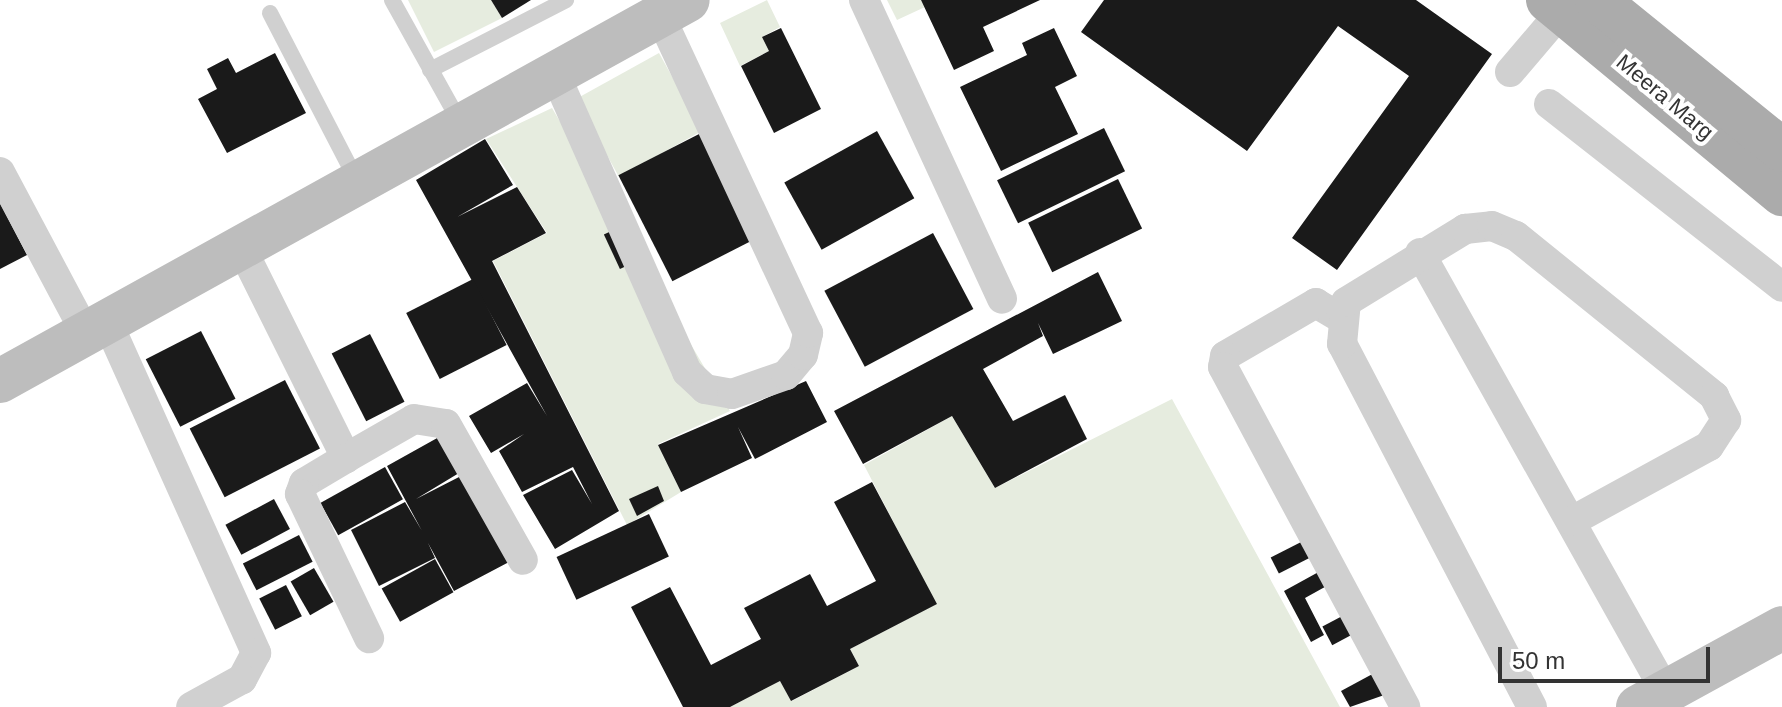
<!DOCTYPE html>
<style>
body{margin:0}
#map{position:relative;width:1782px;height:707px;overflow:hidden;background:#fff;font-family:Helvetica,sans-serif}
div>[style]{position:absolute}
.green>*{inset:0;background:#e6ecdf;transform-origin:0 0}
.building>*{inset:0;background:#1a1a1a;transform-origin:0 0}
.lane>*{height:16px;margin:-8px;padding:0 8px;transform-origin:8px;border-radius:8px;background:#d0d0d0}
.street>*{height:30px;margin:-15px;padding:0 15px;transform-origin:15px;border-radius:15px;background:#d0d0d0}
.secondary>*{height:44px;margin:-22px;padding:0 22px;transform-origin:22px;border-radius:22px;background:#bdbdbd}
.primary>*{height:44px;margin:-22px;padding:0 22px;transform-origin:22px;border-radius:22px;background:#ababab}
span{translate:-50% -50%;white-space:nowrap;text-align:center;line-height:1.15;-webkit-text-stroke:8px #fff;paint-order:stroke}
.street-label{font-size:22px;color:#333}
.scale{position:absolute;left:1498px;top:647px;width:212px;height:36px;box-sizing:border-box;border:4px solid #333;border-top:0;padding-left:10px;font-size:24px;line-height:28px;white-space:nowrap;color:#333;-webkit-text-stroke:6px #fff;paint-order:stroke}
</style>
<div id="map">
<div class="green">
<div style="clip-path:polygon(408px 0,491px 0,502px 18px,434px 52px)"></div>
<div style="clip-path:polygon(767px 0,780px 27px,762px 37px,769px 51px,740px 66px,720px 23px)"></div>
<div style="clip-path:polygon(887px 0,921px 0,925px 7px,897px 20px)"></div>
<div style="left:659px;top:53px;width:89px;height:95px;rotate:61deg"></div>
<div style="clip-path:polygon(552px 108px,730px 411px,658px 444px,681px 492px,627px 525px,493px 261px,547px 233px,486px 139px)"></div>
<div style="clip-path:polygon(1172px 399px,1340px 707px,730px 707px,780px 681px,792px 701px,859px 666px,850px 649px,936px 604px,864px 465px,952px 416px,995px 488px)"></div>
</div>
<div class="building">
<div style="clip-path:polygon(491px 0,531px 0,502px 18px)"></div>
<div style="clip-path:polygon(921px 0,1040px 0,983px 27px,994px 51px,954px 70px)"></div>
<div style="clip-path:polygon(1104px 0,1416px 0,1492px 54px,1337px 270px,1292px 238px,1409px 76px,1338px 26px,1247px 151px,1081px 32px)"></div>
<div style="clip-path:polygon(781px 28px,821px 109px,774px 133px,741px 66px,769px 51px,762px 37px)"></div>
<div style="clip-path:polygon(1054px 28px,1077px 76px,1055px 87px,1078px 134px,1001px 171px,960px 87px,1027px 55px,1022px 43px)"></div>
<div style="clip-path:polygon(275px 53px,306px 113px,227px 153px,198px 99px,217px 89px,207px 69px,228px 58px,236px 73px)"></div>
<div style="left:1104px;top:128px;width:48px;height:119px;rotate:64deg"></div>
<div style="left:877px;top:131px;width:77px;height:106px;rotate:61deg"></div>
<div style="left:703px;top:132px;width:119px;height:95px;rotate:63deg"></div>
<div style="clip-path:polygon(485px 139px,513px 185px,457px 217px,517px 187px,546px 233px,492px 261px,619px 511px,555px 549px,523px 495px,572px 470px,592px 504px,573px 467px,522px 492px,499px 451px,524px 434px,491px 453px,469px 416px,527px 383px,547px 416px,416px 180px)"></div>
<div style="left:1118px;top:179px;width:55px;height:100px;rotate:64deg"></div>
<div style="clip-path:polygon(0 203px,27px 255px,0 269px)"></div>
<div style="left:622px;top:226px;width:38px;height:20px;rotate:65deg"></div>
<div style="left:933px;top:233px;width:86px;height:123px;rotate:62deg"></div>
<div style="clip-path:polygon(1098px 272px,1122px 321px,1053px 354px,1038px 323px,1043px 336px,983px 369px,1013px 421px,1065px 395px,1087px 439px,995px 488px,952px 416px,863px 464px,834px 411px)"></div>
<div style="left:473px;top:279px;width:74px;height:75px;rotate:63deg"></div>
<div style="left:201px;top:331px;width:76px;height:62px;rotate:63deg"></div>
<div style="left:370px;top:334px;width:76px;height:43px;rotate:63deg"></div>
<div style="left:285px;top:380px;width:77px;height:107px;rotate:63deg"></div>
<div style="clip-path:polygon(806px 381px,827px 422px,755px 459px,738px 427px,752px 458px,681px 492px,658px 445px)"></div>
<div style="clip-path:polygon(439px 437px,459px 473px,416px 499px,461px 476px,509px 562px,454px 591px,428px 543px,435px 558px,379px 586px,351px 530px,405px 502px,422px 531px,387px 466px)"></div>
<div style="left:385px;top:467px;width:37px;height:74px;rotate:61deg"></div>
<div style="clip-path:polygon(872px 482px,937px 604px,850px 649px,859px 666px,791px 701px,780px 681px,730px 707px,683px 707px,631px 607px,670px 587px,711px 665px,761px 639px,744px 608px,810px 574px,827px 606px,876px 581px,834px 502px)"></div>
<div style="clip-path:polygon(658px 486px,664px 501px,637px 516px,629px 499px)"></div>
<div style="left:274px;top:499px;width:34px;height:55px;rotate:62deg"></div>
<div style="left:649px;top:514px;width:47px;height:102px;rotate:65deg"></div>
<div style="left:299px;top:535px;width:30px;height:63px;rotate:63deg"></div>
<div style="left:1309px;top:538px;width:18px;height:43px;rotate:63deg"></div>
<div style="left:435px;top:559px;width:38px;height:61px;rotate:61deg"></div>
<div style="left:314px;top:568px;width:39px;height:27px;rotate:60deg"></div>
<div style="clip-path:polygon(1324px 569px,1332px 583px,1305px 598px,1324px 635px,1311px 642px,1284px 591px)"></div>
<div style="left:286px;top:585px;width:35px;height:30px;rotate:63deg"></div>
<div style="left:1348px;top:613px;width:21px;height:29px;rotate:62deg"></div>
<div style="clip-path:polygon(1378px 671px,1390px 693px,1350px 707px,1341px 691px)"></div>
</div>
<div class="lane">
<div style="left:392px;top:0;width:142px;rotate:60.9deg"></div>
<div style="left:270px;top:13px;width:191px;rotate:62.6deg"></div>
<div style="left:430px;top:70px;width:153px;rotate:-27.2deg"></div>
</div>
<div class="street">
<div style="left:864px;top:0;width:329px;rotate:65.2deg"></div>
<div style="left:1510px;top:72px;width:80px;rotate:-49.6deg"></div>
<div style="left:555px;top:74px;width:326px;rotate:66.1deg"></div>
<div style="left:687px;top:372px;width:25px;rotate:43deg"></div>
<div style="left:705px;top:389px;width:27px;rotate:10deg"></div>
<div style="left:732px;top:394px;width:57px;rotate:-19.4deg"></div>
<div style="left:786px;top:375px;width:26px;rotate:-50deg"></div>
<div style="left:803px;top:355px;width:23px;rotate:-77deg"></div>
<div style="left:808px;top:333px;width:350px;rotate:-115deg"></div>
<div style="left:1549px;top:104px;width:296px;rotate:38.1deg"></div>
<div style="left:0;top:172px;width:183px;rotate:62deg"></div>
<div style="left:241px;top:247px;width:236px;rotate:63.5deg"></div>
<div style="left:346px;top:458px;width:78px;rotate:-29.8deg"></div>
<div style="left:414px;top:419px;width:32px;rotate:9deg"></div>
<div style="left:446px;top:424px;width:156px;rotate:60.5deg"></div>
<div style="left:1420px;top:253px;width:503px;rotate:60.74deg"></div>
<div style="left:1339px;top:317px;width:27px;rotate:-149deg"></div>
<div style="left:1316px;top:303px;width:105px;rotate:149.8deg"></div>
<div style="left:1225px;top:356px;width:11px;rotate:100deg"></div>
<div style="left:1223px;top:367px;width:386px;rotate:61.8deg"></div>
<div style="left:107px;top:321px;width:364px;rotate:65.8deg"></div>
<div style="left:256px;top:653px;width:30px;rotate:118deg"></div>
<div style="left:242px;top:679px;width:58px;rotate:151.2deg"></div>
<div style="left:346px;top:458px;width:49px;rotate:149.2deg"></div>
<div style="left:304px;top:483px;width:12px;rotate:110deg"></div>
<div style="left:300px;top:494px;width:160px;rotate:64.4deg"></div>
<div style="left:1532px;top:707px;width:410px;rotate:-117.6deg"></div>
<div style="left:1342px;top:344px;width:42px;rotate:-84.6deg"></div>
<div style="left:1346px;top:302px;width:140px;rotate:-31.5deg"></div>
<div style="left:1465px;top:229px;width:27px;rotate:-6deg"></div>
<div style="left:1492px;top:226px;width:26px;rotate:23deg"></div>
<div style="left:1516px;top:236px;width:255px;rotate:38.9deg"></div>
<div style="left:1714px;top:396px;width:27px;rotate:63deg"></div>
<div style="left:1726px;top:420px;width:31px;rotate:123deg"></div>
<div style="left:1709px;top:446px;width:156px;rotate:151.3deg"></div>
</div>
<div class="secondary">
<div style="left:0;top:381px;width:786px;rotate:-28.98deg"></div>
<div style="left:1638px;top:707px;width:164px;rotate:-28.7deg"></div>
</div>
<div class="primary">
<div style="left:1548px;top:0;width:304px;rotate:39.7deg"></div>
<div style="left:1597px;top:0;width:238px;rotate:39deg"></div>
</div>
<div class="street-label">
<span style="left:1665px;top:97px;rotate:40deg">Meera Marg</span>
</div>
<div class="scale">50 m</div>
</div>
